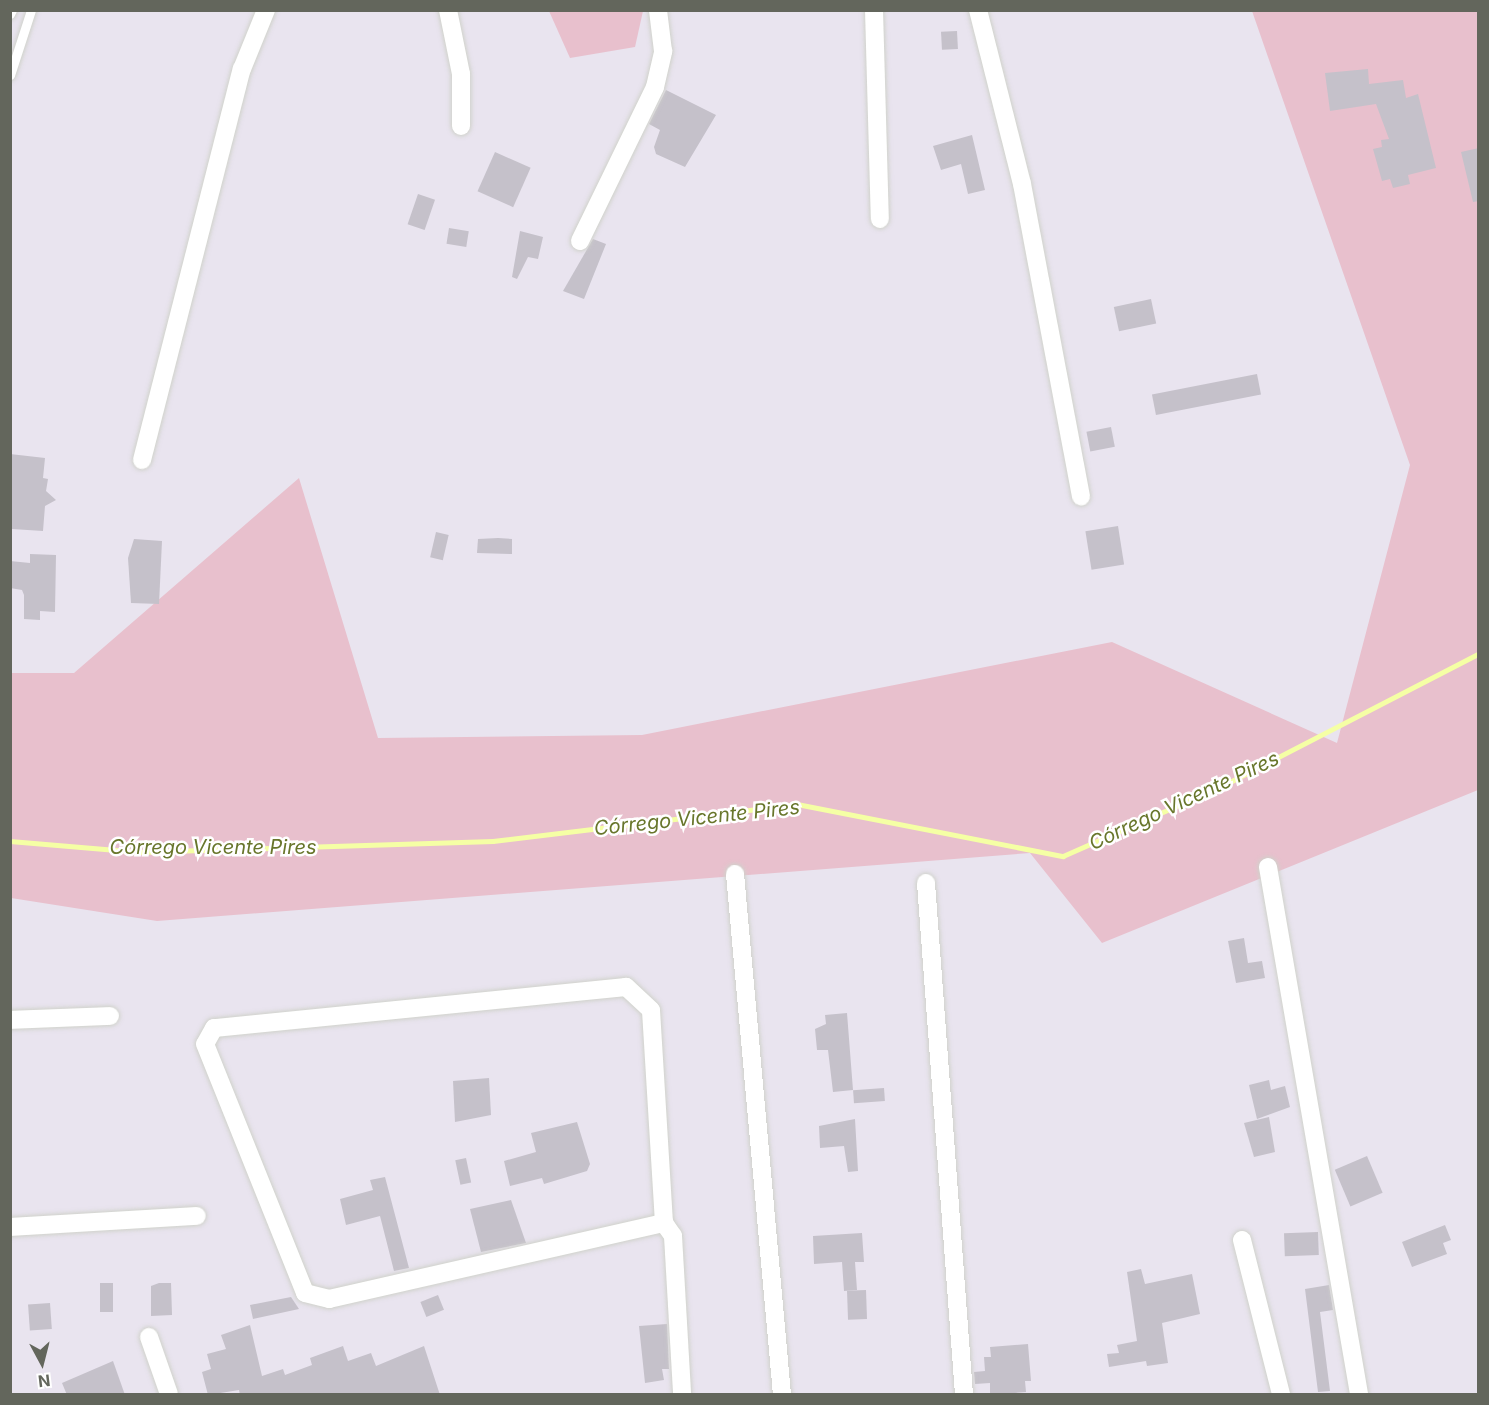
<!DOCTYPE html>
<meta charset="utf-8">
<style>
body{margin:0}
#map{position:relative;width:1489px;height:1405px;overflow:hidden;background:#e9e4ef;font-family:Inter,sans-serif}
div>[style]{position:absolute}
.green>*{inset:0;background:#e8c0cd}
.stream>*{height:4.5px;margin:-2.25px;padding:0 2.25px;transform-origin:2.25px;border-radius:2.25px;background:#f5ffa5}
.building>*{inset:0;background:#c5c1ca;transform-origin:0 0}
.roads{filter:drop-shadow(0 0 2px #d0d2cb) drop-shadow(0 0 2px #d0d2cb)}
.service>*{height:9px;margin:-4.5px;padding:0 4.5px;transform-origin:4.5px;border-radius:4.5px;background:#fff}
.minor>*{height:18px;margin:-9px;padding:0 9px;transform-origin:9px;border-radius:9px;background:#fff}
span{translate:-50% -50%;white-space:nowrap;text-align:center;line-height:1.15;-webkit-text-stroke:5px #fff;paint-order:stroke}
.water-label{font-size:20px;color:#68762b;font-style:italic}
.frame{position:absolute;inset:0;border:12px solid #63665c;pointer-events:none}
.north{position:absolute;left:12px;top:1333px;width:60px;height:60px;-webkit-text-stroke:4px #fff;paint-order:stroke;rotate:173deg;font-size:16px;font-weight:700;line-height:24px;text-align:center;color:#63665c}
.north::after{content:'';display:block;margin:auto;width:21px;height:27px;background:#63665c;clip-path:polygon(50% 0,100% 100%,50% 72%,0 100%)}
</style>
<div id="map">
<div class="green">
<div style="clip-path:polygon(549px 11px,643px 11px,635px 47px,570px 58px)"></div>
<div style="clip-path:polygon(1252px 11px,1478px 11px,1478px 790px,1102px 943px,1030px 853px,157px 921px,11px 898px,10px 673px,74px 673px,299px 478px,378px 738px,642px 735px,1112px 642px,1337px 743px,1410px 465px)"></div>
</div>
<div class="stream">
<div style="left:10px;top:841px;width:130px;rotate:4.8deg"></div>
<div style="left:140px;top:852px;width:353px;rotate:-1.8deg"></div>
<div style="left:493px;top:841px;width:306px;rotate:-6.9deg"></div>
<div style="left:797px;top:804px;width:271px;rotate:11.1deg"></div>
<div style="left:1063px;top:856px;width:178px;rotate:-23.8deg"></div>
<div style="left:1226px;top:784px;width:284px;rotate:-27.3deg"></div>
</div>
<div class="building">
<div style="left:957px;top:31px;width:18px;height:16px;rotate:87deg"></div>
<div style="clip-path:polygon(1368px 69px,1369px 84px,1403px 80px,1406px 98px,1418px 94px,1436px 168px,1408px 175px,1410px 184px,1393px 188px,1390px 179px,1382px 181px,1373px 149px,1382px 147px,1381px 140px,1389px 139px,1376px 104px,1330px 111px,1325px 73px)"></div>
<div style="clip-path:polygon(666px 90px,716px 115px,685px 167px,656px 154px,654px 147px,660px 130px,649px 124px)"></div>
<div style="clip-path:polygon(972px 135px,985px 190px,968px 194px,961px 164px,941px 170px,933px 146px)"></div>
<div style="clip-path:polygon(1479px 148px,1479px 201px,1473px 202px,1461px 152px)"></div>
<div style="left:495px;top:152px;width:39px;height:43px;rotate:24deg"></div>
<div style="left:418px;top:194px;width:18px;height:32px;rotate:19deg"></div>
<div style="left:449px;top:228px;width:20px;height:16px;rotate:9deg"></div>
<div style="clip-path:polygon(520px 231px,543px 237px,538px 259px,528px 257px,517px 279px,512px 277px)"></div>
<div style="clip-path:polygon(593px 239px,606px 244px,584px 299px,563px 291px)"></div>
<div style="left:1151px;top:299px;width:25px;height:38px;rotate:78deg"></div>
<div style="left:1257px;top:374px;width:21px;height:107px;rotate:79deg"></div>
<div style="left:1111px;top:427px;width:20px;height:25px;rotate:79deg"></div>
<div style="clip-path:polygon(10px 454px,45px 458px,43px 478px,48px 479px,46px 491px,56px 500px,45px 506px,43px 531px,12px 529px)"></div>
<div style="left:1118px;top:526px;width:39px;height:33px;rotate:81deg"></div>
<div style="left:436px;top:532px;width:13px;height:26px;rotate:13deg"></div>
<div style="clip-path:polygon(498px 538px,512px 539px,512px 554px,477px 553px,478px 539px)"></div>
<div style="clip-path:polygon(134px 539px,162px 541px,159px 604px,131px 603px,128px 558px)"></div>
<div style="clip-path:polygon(30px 554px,56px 555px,55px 612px,40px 611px,40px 620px,24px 619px,24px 595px,22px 590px,10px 588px,10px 561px,30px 563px)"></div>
<div style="clip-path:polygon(1244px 938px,1248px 963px,1262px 961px,1265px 978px,1236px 983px,1228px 941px)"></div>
<div style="clip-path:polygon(847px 1013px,853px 1090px,833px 1092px,828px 1050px,817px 1050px,815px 1029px,826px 1024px,825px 1015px)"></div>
<div style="clip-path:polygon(489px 1078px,491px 1115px,455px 1122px,453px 1081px)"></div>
<div style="clip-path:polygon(1269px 1080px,1271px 1090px,1285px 1086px,1290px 1107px,1257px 1119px,1249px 1085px)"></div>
<div style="left:884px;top:1088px;width:13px;height:31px;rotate:86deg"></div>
<div style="clip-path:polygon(1269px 1117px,1275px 1152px,1254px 1157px,1244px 1123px)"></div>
<div style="clip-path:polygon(855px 1119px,858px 1171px,848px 1172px,844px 1146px,820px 1148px,819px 1126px)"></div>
<div style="clip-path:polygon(577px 1122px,590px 1164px,587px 1171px,544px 1184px,542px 1178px,510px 1186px,504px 1161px,536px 1152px,531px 1133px)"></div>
<div style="left:1367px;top:1156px;width:40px;height:35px;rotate:67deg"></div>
<div style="left:466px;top:1158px;width:25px;height:11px;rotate:78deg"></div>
<div style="clip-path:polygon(385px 1177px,409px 1268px,394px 1271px,380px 1216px,346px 1225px,340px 1199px,373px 1190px,370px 1180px)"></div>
<div style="clip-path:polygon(511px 1200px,526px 1243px,481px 1252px,470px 1209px)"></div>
<div style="clip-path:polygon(1445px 1225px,1451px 1240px,1443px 1243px,1447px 1254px,1412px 1267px,1402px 1242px)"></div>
<div style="left:1318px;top:1232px;width:23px;height:34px;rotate:88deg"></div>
<div style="clip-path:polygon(862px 1233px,864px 1262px,855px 1262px,857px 1290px,844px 1291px,842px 1262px,814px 1264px,813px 1236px)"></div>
<div style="clip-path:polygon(1141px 1269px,1145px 1284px,1192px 1274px,1200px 1314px,1162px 1323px,1168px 1363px,1147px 1366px,1146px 1361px,1109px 1367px,1107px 1354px,1119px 1353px,1117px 1345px,1137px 1341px,1127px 1272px)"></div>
<div style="left:100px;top:1283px;width:13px;height:29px"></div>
<div style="clip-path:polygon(159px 1283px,171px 1283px,172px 1315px,151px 1316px,151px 1286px)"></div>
<div style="clip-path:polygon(1329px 1285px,1333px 1310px,1320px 1312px,1330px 1391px,1318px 1392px,1305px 1289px)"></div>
<div style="left:866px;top:1290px;width:29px;height:19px;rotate:88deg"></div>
<div style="left:438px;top:1295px;width:16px;height:19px;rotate:68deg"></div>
<div style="clip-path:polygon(291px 1297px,299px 1309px,253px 1319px,250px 1305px)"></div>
<div style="left:50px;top:1303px;width:26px;height:22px;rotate:86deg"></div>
<div style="clip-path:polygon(667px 1324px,669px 1369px,662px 1369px,664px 1380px,645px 1383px,639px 1326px)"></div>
<div style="clip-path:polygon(250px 1325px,262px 1376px,283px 1369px,285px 1375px,312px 1365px,310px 1358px,343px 1346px,348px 1361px,371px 1353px,376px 1366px,424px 1346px,440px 1395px,240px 1395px,239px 1390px,208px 1395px,202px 1372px,211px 1369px,207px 1354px,226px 1349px,221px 1335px)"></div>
<div style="clip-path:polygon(1028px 1344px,1031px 1381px,1025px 1381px,1026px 1392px,990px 1395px,990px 1383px,975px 1384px,974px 1372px,985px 1371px,984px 1357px,991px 1357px,990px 1347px)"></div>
<div style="clip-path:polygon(113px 1361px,125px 1395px,67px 1395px,62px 1383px)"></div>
</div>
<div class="roads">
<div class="service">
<div style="left:10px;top:14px;width:4px;rotate:-63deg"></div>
<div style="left:10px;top:75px;width:68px;rotate:-72.1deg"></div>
</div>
<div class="minor">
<div style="left:448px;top:10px;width:65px;rotate:78.5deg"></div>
<div style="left:461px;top:74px;width:52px;rotate:90deg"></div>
<div style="left:874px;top:10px;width:209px;rotate:88.4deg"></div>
<div style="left:978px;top:10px;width:179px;rotate:75.8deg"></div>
<div style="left:1022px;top:184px;width:318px;rotate:79.3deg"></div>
<div style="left:580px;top:241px;width:171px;rotate:-64deg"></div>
<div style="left:655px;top:87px;width:37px;rotate:-77deg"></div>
<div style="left:663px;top:51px;width:41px;rotate:-97deg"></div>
<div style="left:142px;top:460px;width:404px;rotate:-75.7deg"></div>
<div style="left:242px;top:69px;width:64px;rotate:-67.9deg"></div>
<div style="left:1268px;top:867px;width:535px;rotate:80.2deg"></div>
<div style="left:735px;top:874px;width:522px;rotate:84.84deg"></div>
<div style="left:926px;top:883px;width:512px;rotate:85.75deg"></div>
<div style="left:10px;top:1020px;width:100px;rotate:-2.3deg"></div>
<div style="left:664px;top:1223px;width:213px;rotate:-93.5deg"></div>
<div style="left:651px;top:1010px;width:34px;rotate:-137deg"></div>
<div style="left:626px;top:987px;width:414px;rotate:174.3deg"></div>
<div style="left:214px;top:1028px;width:18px;rotate:119deg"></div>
<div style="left:205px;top:1044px;width:268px;rotate:68.1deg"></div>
<div style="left:305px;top:1293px;width:25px;rotate:14deg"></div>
<div style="left:329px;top:1299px;width:344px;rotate:-12.8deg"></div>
<div style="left:664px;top:1223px;width:16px;rotate:55deg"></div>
<div style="left:673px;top:1236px;width:158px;rotate:86.7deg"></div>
<div style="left:10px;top:1227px;width:187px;rotate:-3.4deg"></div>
<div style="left:1242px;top:1240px;width:159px;rotate:75.8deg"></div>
<div style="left:149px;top:1337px;width:60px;rotate:70.7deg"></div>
</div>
</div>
<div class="water-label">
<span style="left:1184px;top:801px;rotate:-25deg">Córrego Vicente Pires</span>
<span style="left:697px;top:818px;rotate:-6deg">Córrego Vicente Pires</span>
<span style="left:213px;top:847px">Córrego Vicente Pires</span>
</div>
<div class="frame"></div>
<div class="north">N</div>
</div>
